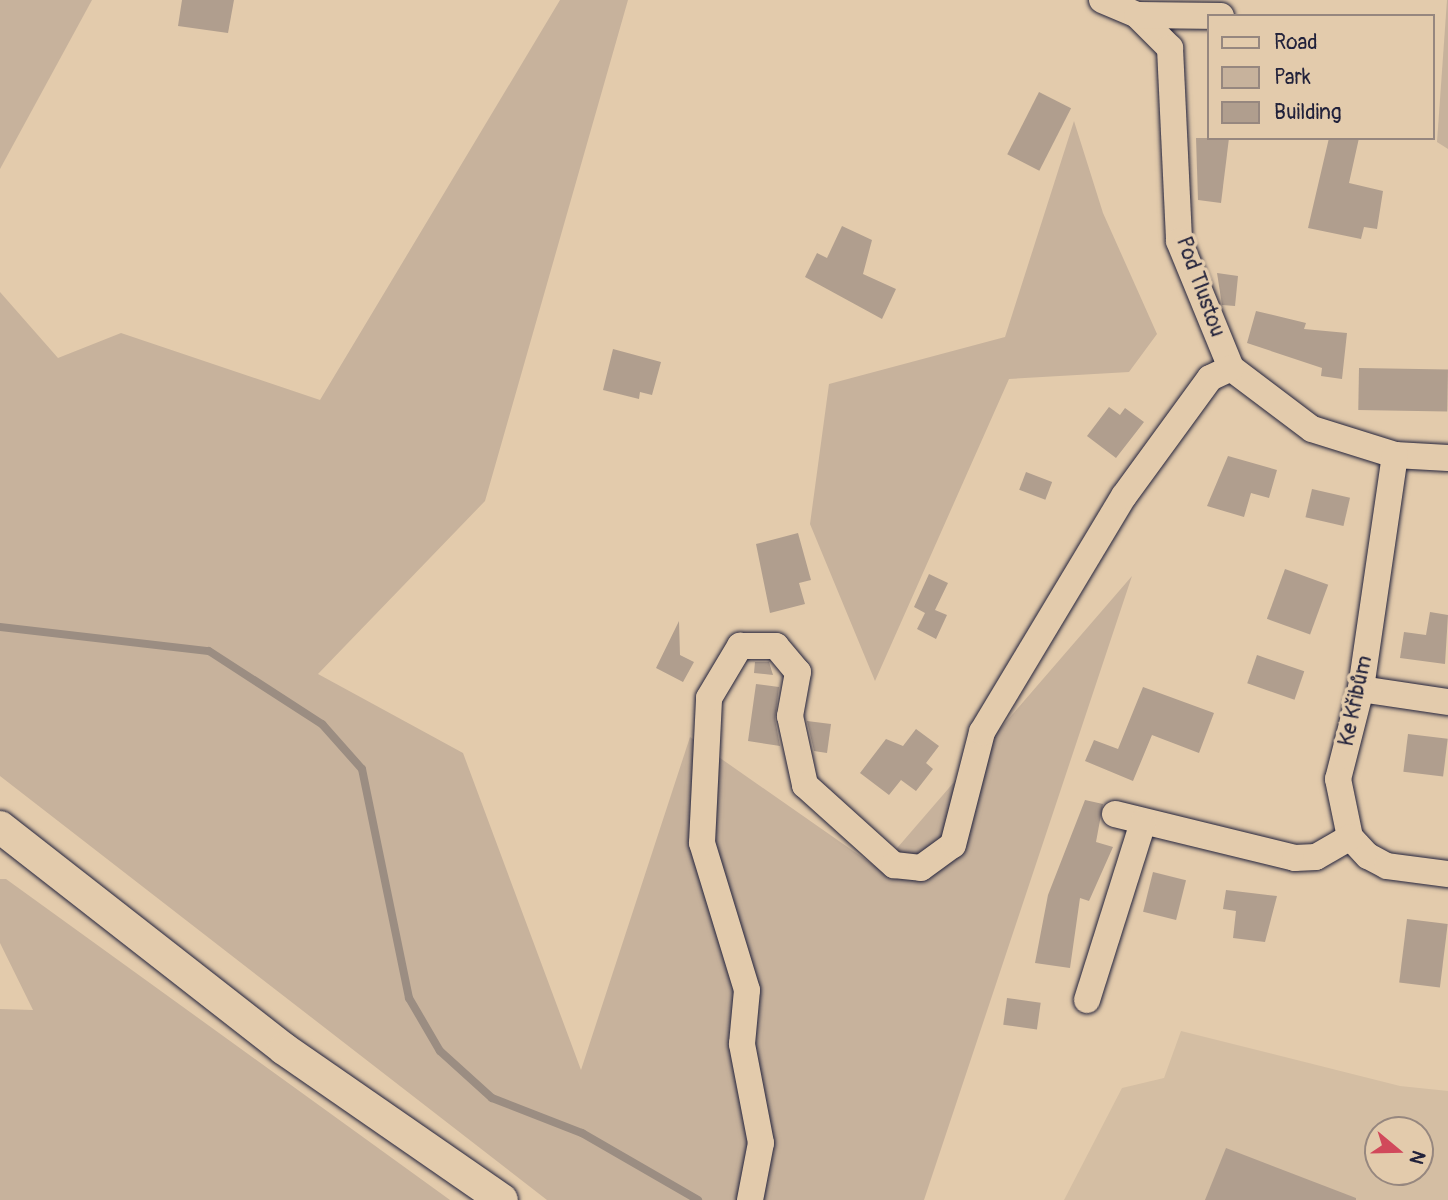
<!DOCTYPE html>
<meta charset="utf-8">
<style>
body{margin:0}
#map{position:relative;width:1448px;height:1200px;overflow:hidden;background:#e3cbac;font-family:Pangolin,sans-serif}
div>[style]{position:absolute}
.built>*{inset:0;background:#d4bea3}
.green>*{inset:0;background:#c7b29c}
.stream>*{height:8px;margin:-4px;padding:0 4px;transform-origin:4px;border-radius:4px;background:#9b8d82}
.building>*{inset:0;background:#b09e8e;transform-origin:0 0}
.roads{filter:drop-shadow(0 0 2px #22223b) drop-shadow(0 0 2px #22223b)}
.minor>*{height:26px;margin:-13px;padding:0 13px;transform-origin:13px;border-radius:13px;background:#e3cbac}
.major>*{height:32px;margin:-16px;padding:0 16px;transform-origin:16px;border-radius:16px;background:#e3cbac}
span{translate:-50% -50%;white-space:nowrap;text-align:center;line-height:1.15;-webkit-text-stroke:7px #e3cbac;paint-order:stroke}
.street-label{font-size:21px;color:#22223b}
.legend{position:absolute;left:1207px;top:14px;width:228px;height:126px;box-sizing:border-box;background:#e3cbac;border:2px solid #96877f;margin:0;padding:9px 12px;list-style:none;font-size:21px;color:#22223b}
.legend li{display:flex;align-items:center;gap:14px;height:35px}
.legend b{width:35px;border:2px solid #96877f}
.north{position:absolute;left:1364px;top:1116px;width:70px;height:70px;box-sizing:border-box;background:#e3cbac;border:2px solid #96877f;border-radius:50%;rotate:109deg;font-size:19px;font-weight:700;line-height:28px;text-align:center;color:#22223b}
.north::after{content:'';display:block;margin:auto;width:24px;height:32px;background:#d1495b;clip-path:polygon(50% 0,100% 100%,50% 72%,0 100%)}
</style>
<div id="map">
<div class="built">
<div style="clip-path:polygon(evenodd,1181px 1031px,1400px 1086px,1448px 1091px,1448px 1200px,1064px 1200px,1122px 1088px,1164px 1078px,1181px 1031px,1378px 1130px,1420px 1130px,1420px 1172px,1378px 1172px,1378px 1130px)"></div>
</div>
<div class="green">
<div style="clip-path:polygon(0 0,92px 0,0 169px)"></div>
<div style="clip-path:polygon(560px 0,628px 0,485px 501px,318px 674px,463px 753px,581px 1070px,690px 737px,879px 869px,1132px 576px,924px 1200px,547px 1200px,0 776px,0 292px,58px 358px,121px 333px,320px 400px)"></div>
<div style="clip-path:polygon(1447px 0,1448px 0,1448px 149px,1437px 142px)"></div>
<div style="clip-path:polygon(1074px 121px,1103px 213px,1157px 334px,1129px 372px,1009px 379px,875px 681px,810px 524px,829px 384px,1005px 337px)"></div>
<div style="clip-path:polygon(0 879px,6px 879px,450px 1200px,0 1200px,0 1009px,33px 1010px,0 943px)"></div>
</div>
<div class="stream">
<div style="left:0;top:627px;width:210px;rotate:6.6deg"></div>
<div style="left:209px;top:651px;width:135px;rotate:32.9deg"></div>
<div style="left:322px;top:724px;width:60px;rotate:48.4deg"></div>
<div style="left:362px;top:769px;width:234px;rotate:78.4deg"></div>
<div style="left:409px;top:998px;width:61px;rotate:59.7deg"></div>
<div style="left:440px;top:1051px;width:70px;rotate:42.1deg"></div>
<div style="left:492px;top:1098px;width:97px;rotate:21.3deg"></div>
<div style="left:582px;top:1133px;width:134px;rotate:30deg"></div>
</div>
<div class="building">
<div style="clip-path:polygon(182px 0,234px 0,228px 33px,178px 26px)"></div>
<div style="left:1039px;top:92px;width:36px;height:70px;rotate:27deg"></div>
<div style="clip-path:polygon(1196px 138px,1229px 138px,1221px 203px,1198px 200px)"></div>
<div style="clip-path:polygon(1329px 138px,1359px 138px,1349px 183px,1383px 191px,1377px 229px,1364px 227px,1361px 239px,1308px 228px)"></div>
<div style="clip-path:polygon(842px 226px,872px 240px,863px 274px,896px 289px,882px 319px,805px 277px,817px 253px,827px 258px)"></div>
<div style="clip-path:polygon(1217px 273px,1238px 276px,1235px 306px,1222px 305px)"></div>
<div style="clip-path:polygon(1256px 311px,1306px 323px,1304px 329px,1347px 333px,1342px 379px,1321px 376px,1322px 368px,1247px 343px)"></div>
<div style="clip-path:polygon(613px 349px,661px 362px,652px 395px,640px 392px,639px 399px,603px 390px)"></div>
<div style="left:1359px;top:368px;width:89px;height:42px;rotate:1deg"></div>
<div style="clip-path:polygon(1109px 407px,1120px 415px,1125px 408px,1144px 422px,1116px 458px,1087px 436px)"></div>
<div style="clip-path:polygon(1228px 456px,1277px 470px,1269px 498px,1251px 493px,1244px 517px,1207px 506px)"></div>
<div style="left:1026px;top:472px;width:28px;height:19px;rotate:21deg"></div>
<div style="left:1312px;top:489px;width:39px;height:29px;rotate:13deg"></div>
<div style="clip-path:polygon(798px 533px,811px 580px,799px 583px,805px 604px,770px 613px,756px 544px)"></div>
<div style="left:1285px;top:569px;width:46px;height:53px;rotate:20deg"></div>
<div style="clip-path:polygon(929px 574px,948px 583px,935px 610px,947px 615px,936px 639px,917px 629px,925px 613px,914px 607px)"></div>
<div style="clip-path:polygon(1430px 612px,1448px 615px,1445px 664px,1400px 658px,1404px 632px,1426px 635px)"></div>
<div style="clip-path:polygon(679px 621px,680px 655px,694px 662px,683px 682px,656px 668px)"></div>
<div style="left:1257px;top:655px;width:50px;height:30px;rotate:19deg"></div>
<div style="clip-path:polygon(755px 662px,769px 662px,773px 675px,754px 673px)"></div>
<div style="clip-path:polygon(756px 684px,779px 687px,775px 719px,780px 746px,748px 741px)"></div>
<div style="clip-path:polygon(1143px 687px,1214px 713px,1199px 753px,1152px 735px,1133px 781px,1085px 761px,1094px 740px,1118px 749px)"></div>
<div style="clip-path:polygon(807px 721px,831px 724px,827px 753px,814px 751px)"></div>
<div style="clip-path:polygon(916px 729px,939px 746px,926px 763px,933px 769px,916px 791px,901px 780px,889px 795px,860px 773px,886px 739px,903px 746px)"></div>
<div style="left:1408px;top:734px;width:40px;height:38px;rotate:7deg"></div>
<div style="clip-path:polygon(1085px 800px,1103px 804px,1096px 842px,1113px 847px,1089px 901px,1080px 898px,1070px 968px,1035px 963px,1048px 895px)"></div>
<div style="left:1153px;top:872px;width:34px;height:41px;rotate:14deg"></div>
<div style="clip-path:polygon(1226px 890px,1277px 896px,1265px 942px,1233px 938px,1236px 911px,1223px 909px)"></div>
<div style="left:1407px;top:919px;width:41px;height:64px;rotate:7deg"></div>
<div style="left:1007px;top:998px;width:34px;height:27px;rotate:8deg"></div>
<div style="clip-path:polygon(1226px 1148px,1356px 1198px,1356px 1200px,1205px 1200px)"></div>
</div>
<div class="roads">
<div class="minor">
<div style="left:1102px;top:0;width:38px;rotate:23deg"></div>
<div style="left:1137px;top:15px;width:47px;rotate:45deg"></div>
<div style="left:1170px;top:48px;width:193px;rotate:87.3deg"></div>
<div style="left:1179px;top:241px;width:137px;rotate:67.7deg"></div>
<div style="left:1231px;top:368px;width:101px;rotate:37deg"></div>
<div style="left:1312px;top:429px;width:87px;rotate:17.4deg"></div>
<div style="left:1395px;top:455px;width:53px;rotate:3.2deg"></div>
<div style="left:1137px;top:15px;width:84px;rotate:0.7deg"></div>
<div style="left:1395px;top:455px;width:236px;rotate:98.3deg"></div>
<div style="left:1361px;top:689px;width:93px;rotate:104.3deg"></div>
<div style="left:1338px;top:779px;width:59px;rotate:78.3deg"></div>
<div style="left:1350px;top:837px;width:26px;rotate:47deg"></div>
<div style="left:1368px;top:856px;width:21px;rotate:28deg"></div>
<div style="left:1387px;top:866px;width:62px;rotate:7.5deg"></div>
<div style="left:1361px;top:689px;width:88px;rotate:8.5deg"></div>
<div style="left:1115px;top:814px;width:185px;rotate:13.7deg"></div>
<div style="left:1295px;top:858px;width:21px;rotate:-3deg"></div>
<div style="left:1316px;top:857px;width:39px;rotate:-30deg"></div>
<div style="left:1087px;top:1000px;width:187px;rotate:-72.5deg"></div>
<div style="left:750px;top:1200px;width:58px;rotate:-79.1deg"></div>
<div style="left:761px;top:1143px;width:101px;rotate:-100.9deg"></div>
<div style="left:742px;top:1044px;width:54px;rotate:-84.7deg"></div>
<div style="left:747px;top:990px;width:154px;rotate:-107deg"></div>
<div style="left:702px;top:843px;width:145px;rotate:-87.2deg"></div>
<div style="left:709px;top:698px;width:61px;rotate:-59.2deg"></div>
<div style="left:740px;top:646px;width:36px"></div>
<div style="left:776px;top:646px;width:34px;rotate:50deg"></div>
<div style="left:798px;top:672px;width:45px;rotate:100.3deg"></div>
<div style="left:790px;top:716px;width:71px;rotate:77.7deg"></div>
<div style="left:805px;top:785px;width:120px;rotate:42deg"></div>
<div style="left:894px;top:865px;width:27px;rotate:6deg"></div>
<div style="left:921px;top:868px;width:39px;rotate:-36deg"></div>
<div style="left:953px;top:845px;width:117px;rotate:-75.6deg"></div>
<div style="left:982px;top:732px;width:275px;rotate:-59deg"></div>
<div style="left:1124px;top:496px;width:146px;rotate:-53.9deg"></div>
<div style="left:1210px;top:378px;width:23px;rotate:-25deg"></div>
</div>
<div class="major">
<div style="left:0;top:827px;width:360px;rotate:38deg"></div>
<div style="left:284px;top:1049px;width:265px;rotate:34.7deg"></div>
</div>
</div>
<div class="street-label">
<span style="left:1200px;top:287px;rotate:70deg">Pod Tlustou</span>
<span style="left:1356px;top:701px;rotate:-78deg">Ke Křibům</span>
</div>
<ul class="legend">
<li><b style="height:9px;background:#e3cbac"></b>Road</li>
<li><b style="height:19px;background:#c7b29c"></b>Park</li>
<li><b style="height:19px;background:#b09e8e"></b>Building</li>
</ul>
<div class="north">N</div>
</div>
